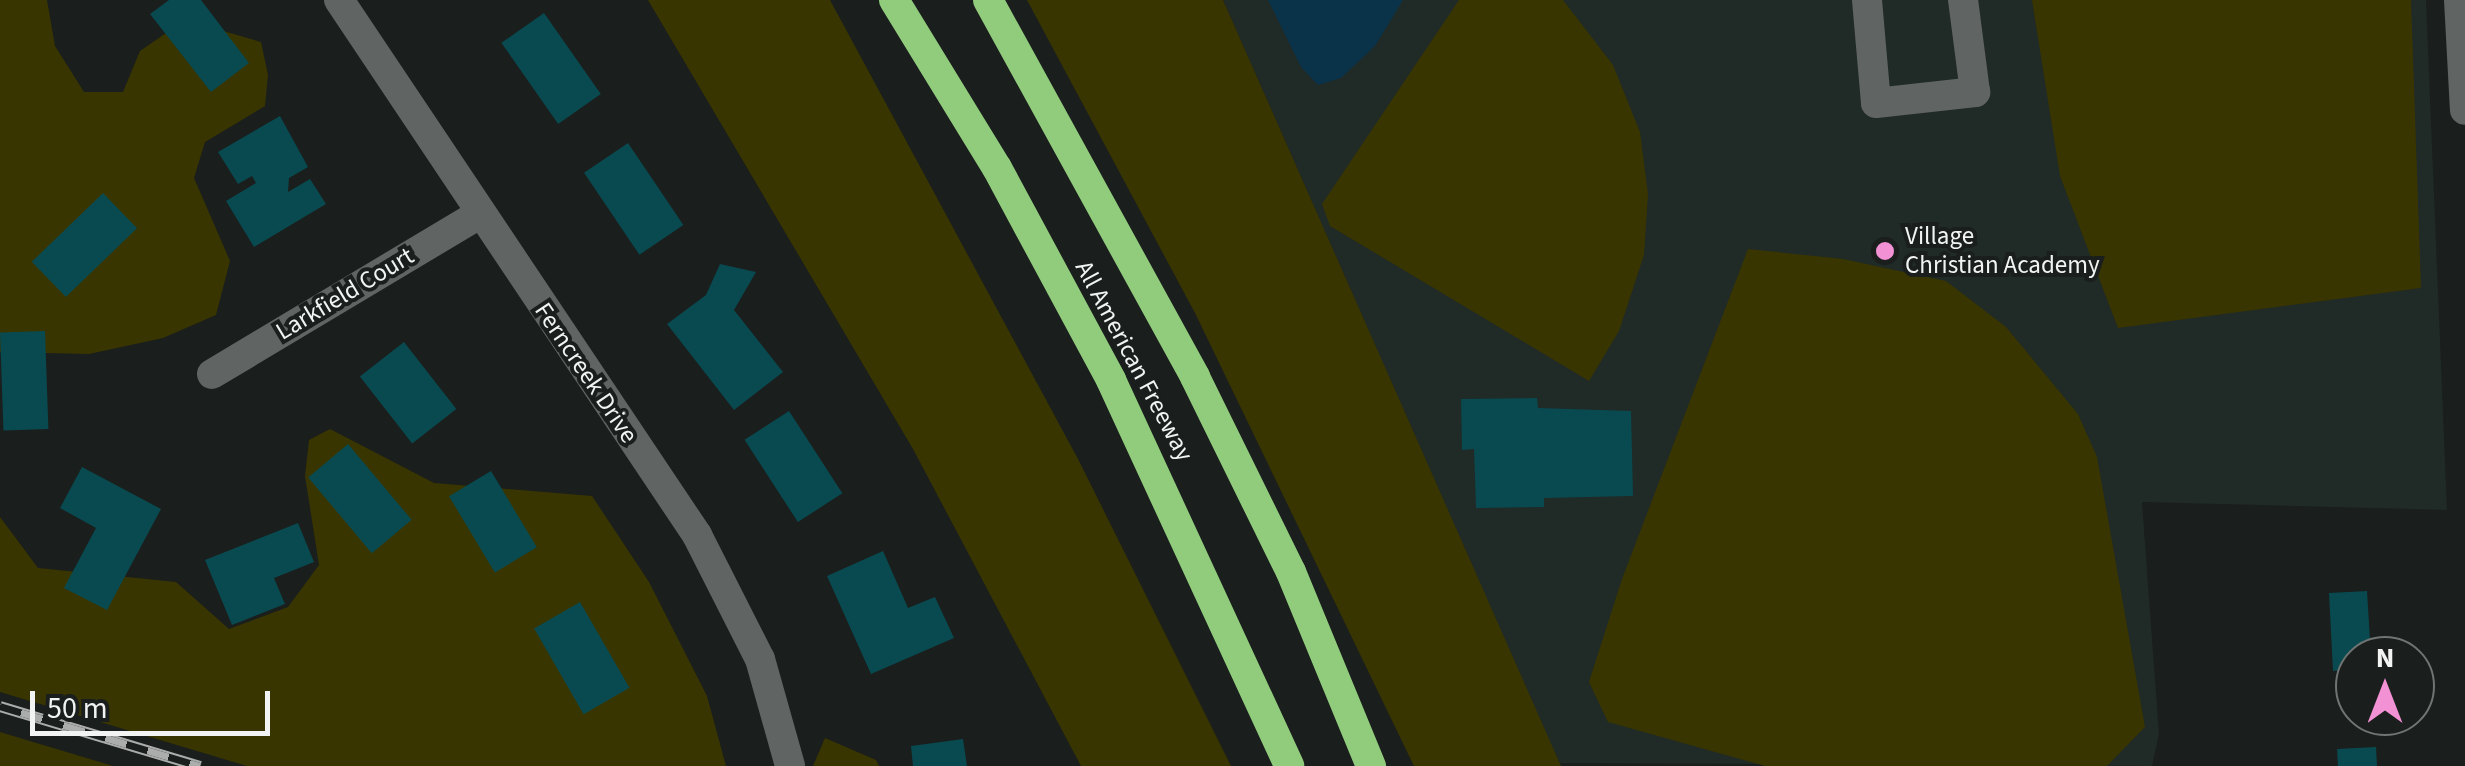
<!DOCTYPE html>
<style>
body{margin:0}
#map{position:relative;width:2465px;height:766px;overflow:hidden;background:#1a1e1c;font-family:"Source Sans 3",sans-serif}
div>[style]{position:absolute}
.built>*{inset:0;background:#202a27}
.green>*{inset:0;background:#393500}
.water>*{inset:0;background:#0a334a}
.building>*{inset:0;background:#094a50;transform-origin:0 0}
.minor>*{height:30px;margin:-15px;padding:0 15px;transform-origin:15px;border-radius:15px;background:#606463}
.highway>*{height:30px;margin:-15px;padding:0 15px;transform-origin:15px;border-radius:15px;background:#91cc7d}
.rail>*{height:11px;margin-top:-5.5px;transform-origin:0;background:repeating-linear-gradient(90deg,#1a1e1c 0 22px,#aaadac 0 44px);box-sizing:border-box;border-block:2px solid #aaadac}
.dots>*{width:28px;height:28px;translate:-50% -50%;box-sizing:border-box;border:5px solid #1a1e1c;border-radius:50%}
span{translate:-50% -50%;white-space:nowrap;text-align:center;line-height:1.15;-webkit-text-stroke:8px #1a1e1c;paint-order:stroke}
.poi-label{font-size:25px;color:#f1f4f3}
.left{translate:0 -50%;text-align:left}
.street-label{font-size:25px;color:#f1f4f3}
.north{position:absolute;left:2335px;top:636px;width:100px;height:100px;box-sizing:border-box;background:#1a1e1c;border:2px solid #707472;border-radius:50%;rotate:0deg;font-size:28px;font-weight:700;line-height:40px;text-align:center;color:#f1f4f3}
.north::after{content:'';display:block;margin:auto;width:35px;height:45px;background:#f391d5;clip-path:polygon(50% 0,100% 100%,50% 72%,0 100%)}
.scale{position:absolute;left:30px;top:691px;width:240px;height:45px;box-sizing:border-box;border:5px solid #f1f4f3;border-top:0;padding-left:12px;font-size:30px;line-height:35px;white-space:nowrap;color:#f1f4f3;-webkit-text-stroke:8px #1a1e1c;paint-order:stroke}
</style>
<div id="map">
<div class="built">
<div style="clip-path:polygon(1223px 0,2426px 0,2447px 510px,2142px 502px,2159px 734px,2152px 766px,1559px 763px)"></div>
</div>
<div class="green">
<div style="clip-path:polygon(0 0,47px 0,55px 46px,84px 92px,123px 92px,140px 51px,185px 20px,261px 42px,268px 75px,265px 106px,205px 142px,194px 178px,230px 261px,216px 315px,163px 338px,89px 354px,0 352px)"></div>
<div style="clip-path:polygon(648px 0,830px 0,1078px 459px,1231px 766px,1081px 766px,913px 449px)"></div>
<div style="clip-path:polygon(1027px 0,1223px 0,1561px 766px,1414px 766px,1195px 313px)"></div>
<div style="clip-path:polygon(1459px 0,1563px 0,1613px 65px,1640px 132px,1648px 194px,1644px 255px,1619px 331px,1589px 381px,1330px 226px,1322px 204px)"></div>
<div style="clip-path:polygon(2032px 0,2411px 0,2421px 288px,2118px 328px,2060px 176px)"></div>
<div style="clip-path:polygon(1748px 249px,1843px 259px,1946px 281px,2006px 327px,2078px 414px,2097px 457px,2145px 727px,2107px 766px,1765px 766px,1608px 722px,1589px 682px,1622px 579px)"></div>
<div style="clip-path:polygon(330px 429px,434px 483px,592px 496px,649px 582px,707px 696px,726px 766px,247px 766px,0 692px,0 517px,38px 568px,176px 582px,229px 629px,288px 607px,319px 565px,305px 476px,309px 440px)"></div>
<div style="clip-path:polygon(0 732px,113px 766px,0 766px)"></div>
<div style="clip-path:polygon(825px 738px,876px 760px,879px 766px,813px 766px)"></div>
</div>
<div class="water">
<div style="clip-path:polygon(1268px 0,1403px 0,1375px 46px,1341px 78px,1318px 85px,1301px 67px)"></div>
</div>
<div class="building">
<div style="clip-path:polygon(169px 0,201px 0,249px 63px,211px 92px,150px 14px)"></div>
<div style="left:544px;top:13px;width:99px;height:52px;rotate:55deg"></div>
<div style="clip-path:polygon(280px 116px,308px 167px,289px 178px,288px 192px,310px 179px,326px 204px,254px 247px,226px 201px,256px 183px,252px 176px,238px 184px,218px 152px)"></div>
<div style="left:628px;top:143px;width:99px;height:53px;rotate:56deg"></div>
<div style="left:103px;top:193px;width:49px;height:99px;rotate:46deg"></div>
<div style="clip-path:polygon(720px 264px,756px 272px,734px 310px,783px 372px,734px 410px,667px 324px,706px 295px)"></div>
<div style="left:45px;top:331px;width:98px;height:45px;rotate:88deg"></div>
<div style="left:404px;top:342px;width:85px;height:56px;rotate:52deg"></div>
<div style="clip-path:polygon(1537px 398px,1538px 408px,1631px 411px,1633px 496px,1544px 498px,1544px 507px,1476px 508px,1474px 449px,1462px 450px,1461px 399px)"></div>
<div style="left:789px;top:411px;width:98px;height:53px;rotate:57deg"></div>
<div style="left:348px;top:444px;width:99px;height:52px;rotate:50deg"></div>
<div style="clip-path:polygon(82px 467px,161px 509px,107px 610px,64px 588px,96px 528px,60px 508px)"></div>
<div style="left:491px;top:471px;width:89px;height:49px;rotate:59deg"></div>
<div style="clip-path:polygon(298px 523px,314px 562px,274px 578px,285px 604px,232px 625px,205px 560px)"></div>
<div style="clip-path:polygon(883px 551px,908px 608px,935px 597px,954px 638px,871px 674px,827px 576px)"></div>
<div style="clip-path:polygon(2367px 591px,2371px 656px,2355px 656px,2355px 669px,2333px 671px,2329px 593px)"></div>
<div style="left:580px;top:602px;width:99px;height:53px;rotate:60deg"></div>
<div style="clip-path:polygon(963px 739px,967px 766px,913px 766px,911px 746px)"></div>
<div style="left:2376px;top:747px;width:19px;height:39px;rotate:87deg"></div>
</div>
<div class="minor">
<div style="left:339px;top:0;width:644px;rotate:56.21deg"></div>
<div style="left:697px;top:535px;width:139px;rotate:63.1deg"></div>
<div style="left:760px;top:659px;width:111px;rotate:74.3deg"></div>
<div style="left:1867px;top:0;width:103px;rotate:85deg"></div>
<div style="left:1876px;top:103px;width:100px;rotate:-6.3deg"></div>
<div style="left:1975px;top:92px;width:93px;rotate:-97.4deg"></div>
<div style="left:2459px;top:0;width:110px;rotate:86.9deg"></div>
<div style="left:212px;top:374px;width:311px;rotate:-30.9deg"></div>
</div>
<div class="highway">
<div style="left:894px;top:0;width:197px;rotate:58.5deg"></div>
<div style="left:997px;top:168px;width:241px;rotate:61.7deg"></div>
<div style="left:1111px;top:380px;width:425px;rotate:65.2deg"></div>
<div style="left:988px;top:0;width:430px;rotate:61.2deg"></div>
<div style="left:1195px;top:377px;width:217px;rotate:63.8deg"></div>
<div style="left:1291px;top:572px;width:210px;rotate:67.6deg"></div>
</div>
<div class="rail">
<div style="left:0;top:706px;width:209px;rotate:16.7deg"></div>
</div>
<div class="dots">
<div style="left:1885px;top:251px;background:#f391d5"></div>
</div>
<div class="poi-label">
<span class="left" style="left:1905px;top:251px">Village<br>Christian Academy</span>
</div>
<div class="street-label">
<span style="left:345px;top:294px;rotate:-31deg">Larkfield Court</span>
<span style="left:1134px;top:361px;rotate:62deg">All American Freeway</span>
<span style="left:586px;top:373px;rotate:56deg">Ferncreek Drive</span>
</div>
<div class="north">N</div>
<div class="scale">50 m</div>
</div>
